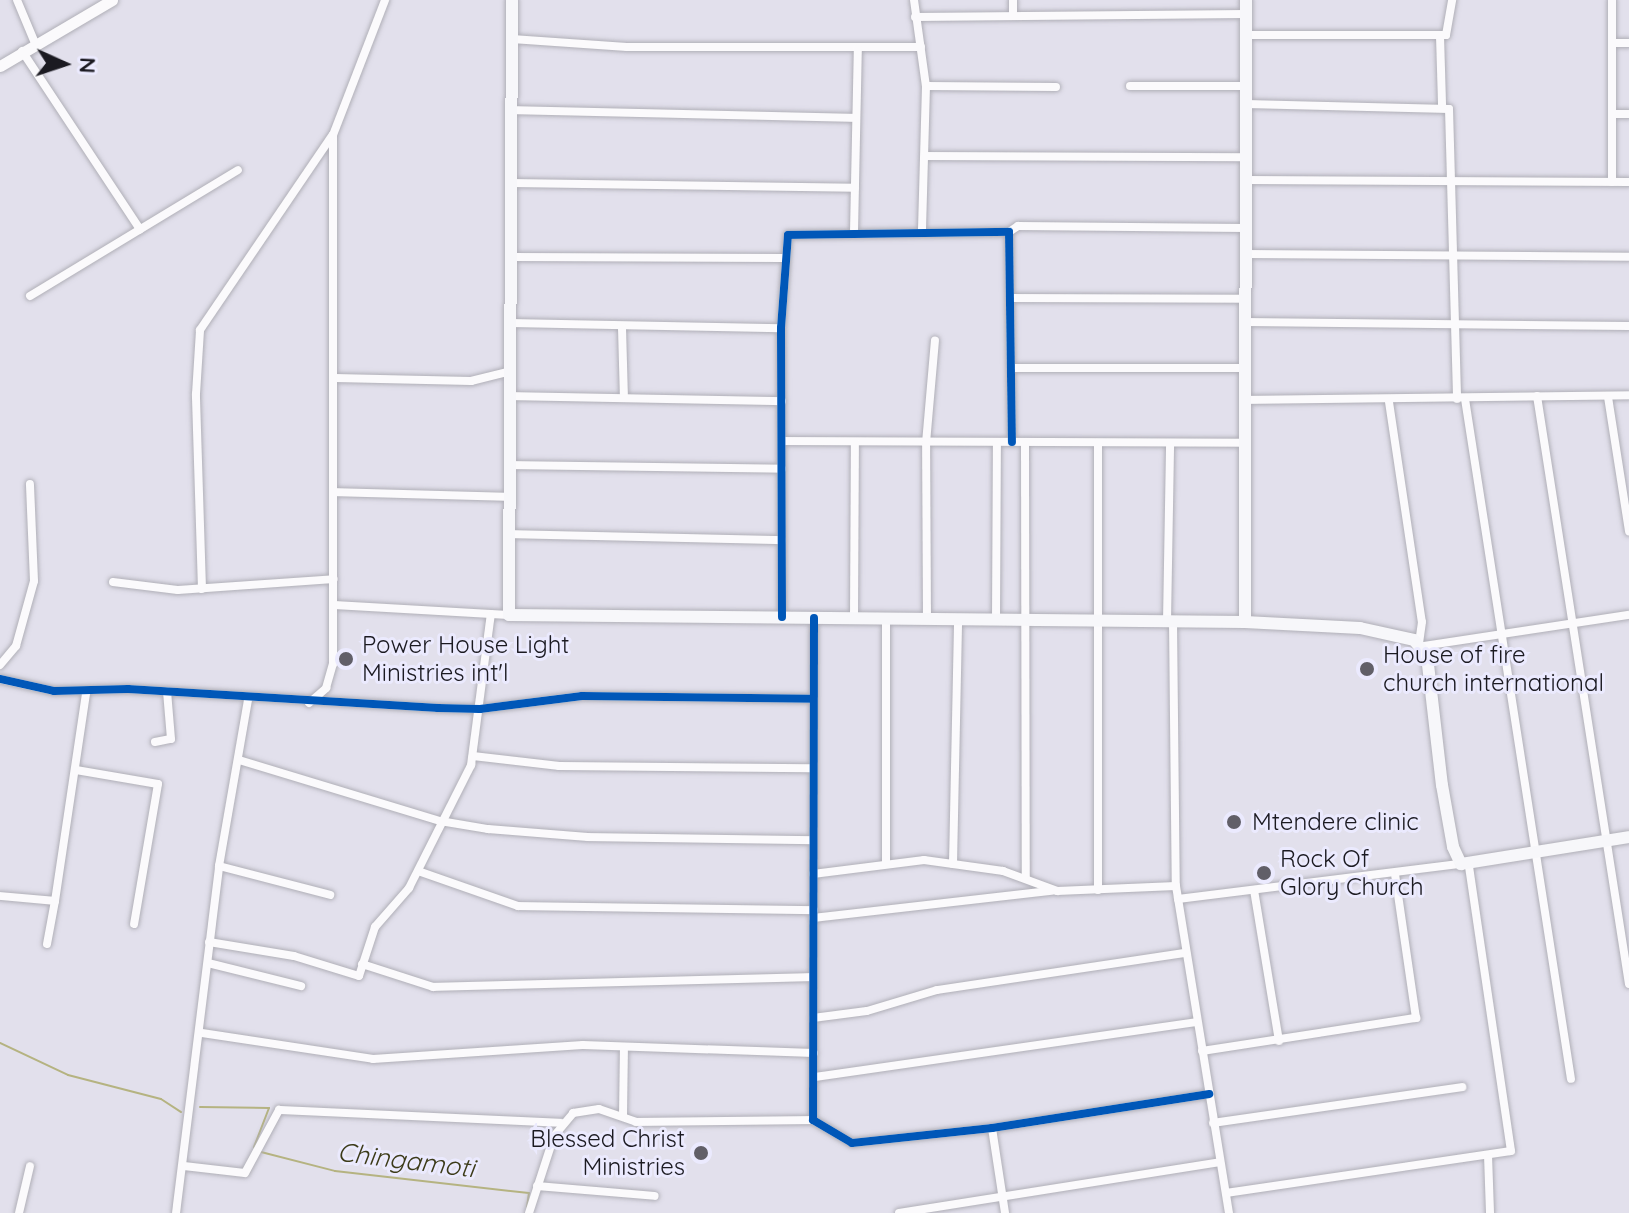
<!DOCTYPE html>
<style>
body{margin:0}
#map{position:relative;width:1629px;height:1213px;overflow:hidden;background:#e2e0ec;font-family:Quicksand,sans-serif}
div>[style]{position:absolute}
.stream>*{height:2px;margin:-1px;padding:0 1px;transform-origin:1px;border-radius:1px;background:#b5b381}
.roads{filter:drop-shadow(0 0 2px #b0afb7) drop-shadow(0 0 2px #b0afb7)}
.minor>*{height:8px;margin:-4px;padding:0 4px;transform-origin:4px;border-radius:4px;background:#fbfafc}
.tertiary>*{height:11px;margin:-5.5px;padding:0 5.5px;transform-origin:5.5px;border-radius:5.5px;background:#fbfafc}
.secondary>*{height:12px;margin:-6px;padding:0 6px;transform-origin:6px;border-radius:6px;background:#f7f7fa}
.cycleway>*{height:8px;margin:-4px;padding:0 4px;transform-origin:4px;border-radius:4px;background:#0057b8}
.dots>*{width:22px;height:22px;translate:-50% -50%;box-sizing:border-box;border:4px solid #ebeafe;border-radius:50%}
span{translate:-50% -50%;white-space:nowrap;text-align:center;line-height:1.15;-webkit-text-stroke:6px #ebeafe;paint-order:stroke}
.poi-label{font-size:24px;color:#1b1a21}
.left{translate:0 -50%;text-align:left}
.right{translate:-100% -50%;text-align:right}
.water-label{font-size:26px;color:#3c3b19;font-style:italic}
.north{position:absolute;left:24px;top:24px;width:80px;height:80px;-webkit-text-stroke:6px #ebeafe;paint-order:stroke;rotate:93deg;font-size:22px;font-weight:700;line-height:32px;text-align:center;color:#1b1a21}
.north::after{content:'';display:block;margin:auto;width:28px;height:36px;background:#1b1a21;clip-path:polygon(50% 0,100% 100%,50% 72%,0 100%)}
</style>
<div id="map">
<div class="stream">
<div style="left:0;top:1043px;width:75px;rotate:25.2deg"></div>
<div style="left:68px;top:1075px;width:96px;rotate:14.5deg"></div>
<div style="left:161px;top:1099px;width:24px;rotate:33deg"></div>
<div style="left:200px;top:1107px;width:69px;rotate:0.8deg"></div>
<div style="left:269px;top:1108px;width:42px;rotate:111deg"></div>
<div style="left:261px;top:1152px;width:76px;rotate:14.4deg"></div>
<div style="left:335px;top:1171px;width:195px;rotate:6.5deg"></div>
<div style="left:529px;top:1193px;width:14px;rotate:98deg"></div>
</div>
<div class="roads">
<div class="minor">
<div style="left:17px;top:0;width:47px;rotate:67.3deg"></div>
<div style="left:914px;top:0;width:87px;rotate:82.1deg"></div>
<div style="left:926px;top:86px;width:146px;rotate:91.6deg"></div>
<div style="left:1013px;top:0;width:15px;rotate:90deg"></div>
<div style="left:915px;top:17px;width:331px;rotate:-0.5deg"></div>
<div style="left:1246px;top:35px;width:200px"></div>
<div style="left:1446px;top:35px;width:36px;rotate:-80deg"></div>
<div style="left:1440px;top:36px;width:69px;rotate:88.3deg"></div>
<div style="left:512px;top:39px;width:115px;rotate:4deg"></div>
<div style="left:627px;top:47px;width:294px"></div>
<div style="left:1612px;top:43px;width:17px"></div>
<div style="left:22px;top:51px;width:214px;rotate:56.5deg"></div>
<div style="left:926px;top:86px;width:130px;rotate:0.4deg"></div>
<div style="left:1130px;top:86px;width:116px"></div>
<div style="left:1246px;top:104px;width:203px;rotate:1.4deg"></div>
<div style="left:1449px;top:109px;width:290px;rotate:88.4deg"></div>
<div style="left:511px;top:110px;width:345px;rotate:1.3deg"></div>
<div style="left:1612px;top:114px;width:17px"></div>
<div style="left:925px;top:156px;width:320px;rotate:0.2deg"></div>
<div style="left:1245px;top:180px;width:384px;rotate:0.3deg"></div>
<div style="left:1612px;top:182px;width:182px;rotate:-90deg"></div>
<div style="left:511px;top:183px;width:344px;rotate:0.8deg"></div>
<div style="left:854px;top:232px;width:184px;rotate:-88.8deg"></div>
<div style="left:1009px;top:232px;width:11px;rotate:-34deg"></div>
<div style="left:1018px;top:226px;width:227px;rotate:0.5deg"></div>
<div style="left:1245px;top:254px;width:384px;rotate:0.4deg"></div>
<div style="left:511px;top:257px;width:272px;rotate:0.2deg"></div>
<div style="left:30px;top:296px;width:243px;rotate:-31.2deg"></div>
<div style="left:1010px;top:298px;width:235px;rotate:0.2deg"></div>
<div style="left:1245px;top:322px;width:384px;rotate:0.6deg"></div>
<div style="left:510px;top:323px;width:271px;rotate:1.1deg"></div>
<div style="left:622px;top:328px;width:70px;rotate:88.4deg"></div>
<div style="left:1011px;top:368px;width:233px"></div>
<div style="left:335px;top:378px;width:136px;rotate:1.3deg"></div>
<div style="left:471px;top:381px;width:41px;rotate:-14deg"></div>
<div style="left:510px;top:396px;width:272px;rotate:1.1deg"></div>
<div style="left:1537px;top:396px;width:595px;rotate:81.11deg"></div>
<div style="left:1608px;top:397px;width:136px;rotate:81.1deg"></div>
<div style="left:1465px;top:399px;width:688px;rotate:81.14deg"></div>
<div style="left:1244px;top:400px;width:385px;rotate:-0.7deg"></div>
<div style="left:1389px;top:402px;width:222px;rotate:81.5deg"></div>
<div style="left:1422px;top:622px;width:21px;rotate:98deg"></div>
<div style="left:782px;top:441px;width:462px;rotate:0.2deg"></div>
<div style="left:1025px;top:442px;width:436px;rotate:89.9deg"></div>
<div style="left:510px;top:465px;width:272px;rotate:0.8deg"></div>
<div style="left:334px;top:492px;width:176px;rotate:1.6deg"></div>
<div style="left:509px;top:534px;width:273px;rotate:1.3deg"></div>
<div style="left:113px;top:582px;width:65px;rotate:7deg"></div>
<div style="left:178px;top:590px;width:156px;rotate:-4deg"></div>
<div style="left:202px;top:589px;width:195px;rotate:-91.8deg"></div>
<div style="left:196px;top:394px;width:64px;rotate:-86.4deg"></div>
<div style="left:200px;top:330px;width:235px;rotate:-55.8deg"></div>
<div style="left:334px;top:605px;width:175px;rotate:3.3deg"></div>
<div style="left:782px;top:617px;width:289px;rotate:-90.2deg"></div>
<div style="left:781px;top:328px;width:93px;rotate:-85.7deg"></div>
<div style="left:788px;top:235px;width:221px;rotate:-0.8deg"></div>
<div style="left:1009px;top:232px;width:210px;rotate:89.2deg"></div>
<div style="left:814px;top:618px;width:502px;rotate:90.11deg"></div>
<div style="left:813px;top:1120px;width:45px;rotate:30.5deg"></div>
<div style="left:852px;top:1143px;width:141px;rotate:-6.1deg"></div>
<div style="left:992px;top:1128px;width:220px;rotate:-8.9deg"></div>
<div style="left:854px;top:618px;width:176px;rotate:-89.7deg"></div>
<div style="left:927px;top:619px;width:176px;rotate:-90.3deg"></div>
<div style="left:926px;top:443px;width:103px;rotate:-85deg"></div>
<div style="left:996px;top:619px;width:176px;rotate:-89.7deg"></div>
<div style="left:1167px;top:621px;width:178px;rotate:-89deg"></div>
<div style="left:1173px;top:621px;width:265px;rotate:89.4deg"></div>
<div style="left:1176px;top:886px;width:331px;rotate:80.8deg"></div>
<div style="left:1423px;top:646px;width:208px;rotate:-8.6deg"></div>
<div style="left:0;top:665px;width:25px;rotate:-50deg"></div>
<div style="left:16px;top:646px;width:67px;rotate:-74.5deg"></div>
<div style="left:34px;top:581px;width:97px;rotate:-92.4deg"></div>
<div style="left:0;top:679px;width:55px;rotate:12.5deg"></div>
<div style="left:54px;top:691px;width:74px;rotate:-1.5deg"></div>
<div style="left:128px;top:689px;width:311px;rotate:3.5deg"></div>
<div style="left:438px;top:708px;width:42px;rotate:1.4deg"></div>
<div style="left:480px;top:709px;width:103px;rotate:-7.3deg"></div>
<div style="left:582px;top:696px;width:230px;rotate:0.7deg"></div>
<div style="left:309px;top:703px;width:23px;rotate:-41deg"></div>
<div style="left:326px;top:688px;width:25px;rotate:-74deg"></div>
<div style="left:333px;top:664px;width:529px;rotate:-90deg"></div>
<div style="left:333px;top:135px;width:145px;rotate:-68.9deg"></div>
<div style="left:155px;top:742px;width:16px;rotate:-11deg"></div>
<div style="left:171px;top:739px;width:48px;rotate:-94.8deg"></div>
<div style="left:473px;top:756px;width:87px;rotate:6.6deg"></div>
<div style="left:559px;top:766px;width:251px;rotate:0.5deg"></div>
<div style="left:239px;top:760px;width:210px;rotate:16.9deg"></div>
<div style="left:440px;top:821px;width:49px;rotate:9.5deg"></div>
<div style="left:488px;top:829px;width:100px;rotate:4.6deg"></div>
<div style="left:588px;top:837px;width:224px;rotate:0.8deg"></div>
<div style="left:76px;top:770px;width:83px;rotate:9.7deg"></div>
<div style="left:158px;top:784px;width:142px;rotate:99.7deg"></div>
<div style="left:886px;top:864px;width:246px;rotate:-90deg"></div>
<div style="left:953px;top:864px;width:245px;rotate:-88.8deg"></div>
<div style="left:219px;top:866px;width:115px;rotate:14.6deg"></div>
<div style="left:418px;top:871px;width:106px;rotate:19.3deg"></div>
<div style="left:518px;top:906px;width:296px;rotate:0.8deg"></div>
<div style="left:813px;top:874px;width:112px;rotate:-7.2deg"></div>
<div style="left:924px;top:860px;width:80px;rotate:7.9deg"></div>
<div style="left:1003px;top:871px;width:58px;rotate:20.3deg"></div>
<div style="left:1057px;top:891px;width:119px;rotate:-2.4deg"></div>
<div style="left:1098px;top:890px;width:447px;rotate:-90deg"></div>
<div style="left:1254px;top:890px;width:153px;rotate:80.6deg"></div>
<div style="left:0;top:896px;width:55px;rotate:5.2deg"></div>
<div style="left:55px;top:901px;width:210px;rotate:-81.5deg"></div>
<div style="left:1178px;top:899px;width:285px;rotate:-7.1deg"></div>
<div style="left:813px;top:918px;width:240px;rotate:-6.5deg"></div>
<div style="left:209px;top:942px;width:86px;rotate:9.4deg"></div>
<div style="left:294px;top:956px;width:68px;rotate:17.1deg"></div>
<div style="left:359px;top:976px;width:52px;rotate:-71.9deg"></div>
<div style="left:375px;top:927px;width:52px;rotate:-48.9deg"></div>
<div style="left:409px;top:888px;width:138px;rotate:-63.2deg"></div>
<div style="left:471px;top:765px;width:152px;rotate:-82.5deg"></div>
<div style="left:47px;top:944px;width:44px;rotate:-79.5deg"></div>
<div style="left:208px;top:963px;width:96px;rotate:13.9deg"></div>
<div style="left:362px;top:964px;width:75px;rotate:17.9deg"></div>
<div style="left:433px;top:987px;width:378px;rotate:-1.5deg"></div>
<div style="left:813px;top:1018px;width:54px;rotate:-7.4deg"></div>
<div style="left:867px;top:1011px;width:73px;rotate:-16.7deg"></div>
<div style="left:937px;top:990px;width:251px;rotate:-8.5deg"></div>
<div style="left:202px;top:1033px;width:173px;rotate:8.6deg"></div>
<div style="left:373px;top:1059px;width:210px;rotate:-3.8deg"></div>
<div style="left:583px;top:1045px;width:231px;rotate:2deg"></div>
<div style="left:1202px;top:1051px;width:217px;rotate:-8.8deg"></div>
<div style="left:1416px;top:1018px;width:146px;rotate:-98.3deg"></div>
<div style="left:815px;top:1077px;width:385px;rotate:-8.2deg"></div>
<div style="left:623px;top:1116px;width:69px;rotate:-89.2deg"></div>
<div style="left:1213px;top:1123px;width:252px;rotate:-8.2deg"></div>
<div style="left:992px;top:1128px;width:86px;rotate:81.3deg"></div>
<div style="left:1488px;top:1155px;width:58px;rotate:88deg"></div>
<div style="left:184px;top:1166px;width:61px;rotate:6.5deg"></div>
<div style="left:245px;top:1173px;width:72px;rotate:-61.6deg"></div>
<div style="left:279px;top:1110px;width:282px;rotate:2.6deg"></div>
<div style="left:537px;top:1186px;width:118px;rotate:4.8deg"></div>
<div style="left:1226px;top:1193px;width:288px;rotate:-8.4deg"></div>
<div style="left:1511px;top:1151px;width:288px;rotate:-98.4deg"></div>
<div style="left:19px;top:1213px;width:48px;rotate:-76.8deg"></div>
<div style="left:176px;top:1213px;width:350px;rotate:-82.9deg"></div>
<div style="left:219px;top:866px;width:169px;rotate:-80.1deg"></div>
<div style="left:529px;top:1213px;width:81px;rotate:-72deg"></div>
<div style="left:554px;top:1136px;width:30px;rotate:-50deg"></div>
<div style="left:573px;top:1113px;width:26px;rotate:-9deg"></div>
<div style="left:599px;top:1109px;width:39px;rotate:19deg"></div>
<div style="left:636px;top:1122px;width:177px;rotate:-0.6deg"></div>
<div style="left:899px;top:1213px;width:325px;rotate:-9deg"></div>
</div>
<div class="tertiary">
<div style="left:0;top:66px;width:130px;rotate:-30.5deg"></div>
</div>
<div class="secondary">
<div style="left:512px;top:0;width:615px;rotate:90.28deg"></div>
<div style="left:509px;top:615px;width:736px;rotate:0.54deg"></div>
<div style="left:1245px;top:622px;width:115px;rotate:3deg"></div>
<div style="left:1360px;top:628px;width:55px;rotate:12.5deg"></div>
<div style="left:1414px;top:640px;width:21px;rotate:51deg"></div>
<div style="left:1427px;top:656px;width:130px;rotate:83.4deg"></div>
<div style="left:1442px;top:785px;width:63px;rotate:79.9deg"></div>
<div style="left:1453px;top:847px;width:19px;rotate:65deg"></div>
<div style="left:1461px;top:864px;width:170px;rotate:-9.1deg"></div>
<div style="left:1245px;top:622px;width:622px;rotate:-89.91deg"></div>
</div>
</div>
<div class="cycleway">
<div style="left:782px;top:617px;width:289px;rotate:-90.2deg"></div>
<div style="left:781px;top:328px;width:93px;rotate:-85.7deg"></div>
<div style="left:788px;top:235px;width:221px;rotate:-0.8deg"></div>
<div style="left:1009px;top:232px;width:210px;rotate:89.2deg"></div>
<div style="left:814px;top:618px;width:502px;rotate:90.11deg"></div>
<div style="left:813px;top:1120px;width:45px;rotate:30.5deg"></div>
<div style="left:852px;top:1143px;width:141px;rotate:-6.1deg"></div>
<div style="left:992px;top:1128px;width:220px;rotate:-8.9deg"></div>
<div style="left:0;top:679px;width:55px;rotate:12.5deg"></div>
<div style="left:54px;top:691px;width:74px;rotate:-1.5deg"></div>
<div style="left:128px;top:689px;width:311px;rotate:3.5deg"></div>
<div style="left:438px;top:708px;width:42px;rotate:1.4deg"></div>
<div style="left:480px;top:709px;width:103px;rotate:-7.3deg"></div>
<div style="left:582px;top:696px;width:230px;rotate:0.7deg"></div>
</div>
<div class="dots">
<div style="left:346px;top:659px;background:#615f68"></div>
<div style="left:1367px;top:669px;background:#615f68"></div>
<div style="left:1234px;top:822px;background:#615f68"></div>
<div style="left:1264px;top:873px;background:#615f68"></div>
<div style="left:701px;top:1153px;background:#615f68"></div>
</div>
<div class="poi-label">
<span class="left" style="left:362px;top:659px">Power House Light<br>Ministries int'l</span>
<span class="left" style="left:1383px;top:669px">House of fire<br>church international</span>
<span class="left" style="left:1252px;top:822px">Mtendere clinic</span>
<span class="left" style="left:1280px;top:873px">Rock Of<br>Glory Church</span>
<span class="right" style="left:685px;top:1153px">Blessed Christ<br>Ministries</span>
</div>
<div class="water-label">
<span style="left:406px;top:1160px;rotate:7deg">Chingamoti</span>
</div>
<div class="north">N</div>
</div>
